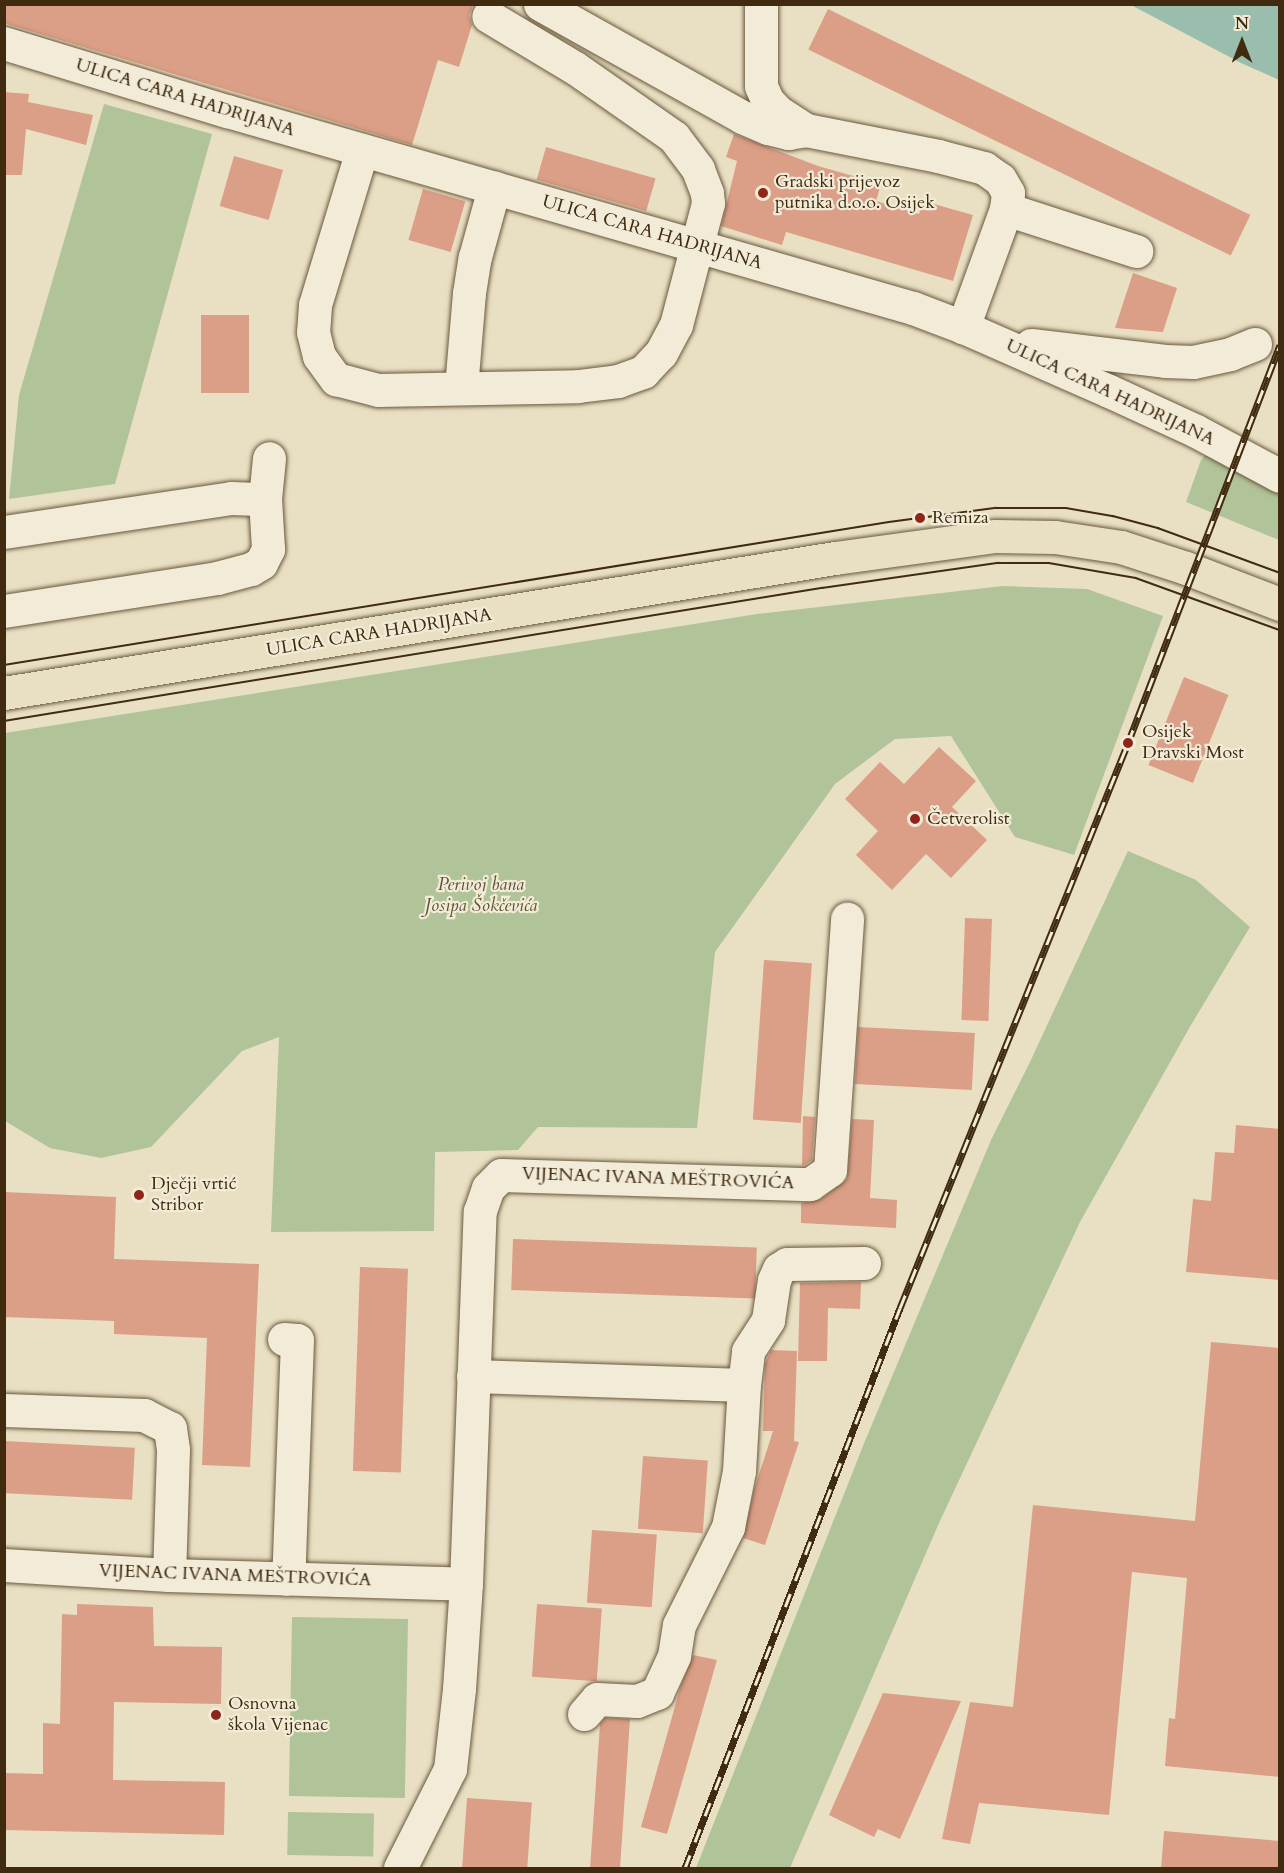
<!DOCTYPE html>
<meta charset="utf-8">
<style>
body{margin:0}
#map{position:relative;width:1284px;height:1873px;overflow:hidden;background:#e9e0c3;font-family:Cardo,serif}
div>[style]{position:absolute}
.green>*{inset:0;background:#b1c398;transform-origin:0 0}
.water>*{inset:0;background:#99bead}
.building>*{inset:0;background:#db9e86;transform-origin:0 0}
.roads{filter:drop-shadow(0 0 2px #6b583d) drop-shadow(0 0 2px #6b583d)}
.minor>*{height:33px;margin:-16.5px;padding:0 16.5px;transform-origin:16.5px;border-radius:16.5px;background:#f1ebd8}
.major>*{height:33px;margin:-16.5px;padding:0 16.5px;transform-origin:16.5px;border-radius:16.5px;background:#e9e0c3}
.tram>*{height:1.5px;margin:-0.75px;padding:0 0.75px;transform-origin:0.75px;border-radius:0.75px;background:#412b10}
.rail>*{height:7px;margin-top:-3.5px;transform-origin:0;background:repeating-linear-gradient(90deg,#f1ebd8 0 14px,#412b10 0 28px);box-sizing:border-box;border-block:2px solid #412b10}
.dots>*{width:16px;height:16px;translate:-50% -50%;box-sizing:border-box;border:3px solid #f1ebd8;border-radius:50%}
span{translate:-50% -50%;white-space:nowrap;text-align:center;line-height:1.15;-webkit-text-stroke:4.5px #f1ebd8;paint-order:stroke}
.street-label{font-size:18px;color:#412b10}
.poi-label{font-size:18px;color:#412b10}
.left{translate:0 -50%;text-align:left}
.park-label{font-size:18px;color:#5d5132;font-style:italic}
.frame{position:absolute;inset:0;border:6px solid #412b10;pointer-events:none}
.north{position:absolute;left:1212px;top:12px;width:60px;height:60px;-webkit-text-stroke:4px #f1ebd8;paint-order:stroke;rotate:0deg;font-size:16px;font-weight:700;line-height:24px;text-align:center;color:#412b10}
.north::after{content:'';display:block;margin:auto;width:21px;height:27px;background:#412b10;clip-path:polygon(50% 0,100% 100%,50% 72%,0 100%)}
</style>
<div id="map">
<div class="green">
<div style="clip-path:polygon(104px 104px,212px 134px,115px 484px,9px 499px,19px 395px)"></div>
<div style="clip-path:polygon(1209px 451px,1279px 489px,1279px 540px,1186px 502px,1201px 460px)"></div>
<div style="clip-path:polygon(1003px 586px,1087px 589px,1163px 616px,1074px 855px,1015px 837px,951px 736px,895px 739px,835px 784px,715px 952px,697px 1128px,538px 1127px,518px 1150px,435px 1152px,434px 1231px,271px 1232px,279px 1037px,242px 1051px,151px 1147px,101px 1158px,50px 1148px,5px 1121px,5px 733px,757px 614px)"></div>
<div style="clip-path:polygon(1128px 851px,1196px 880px,1250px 927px,1191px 1025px,1080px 1222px,939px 1523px,790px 1868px,696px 1868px,865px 1441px,991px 1140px,1030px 1062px)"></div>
<div style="left:292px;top:1617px;width:116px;height:179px;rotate:1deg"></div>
<div style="left:288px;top:1812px;width:86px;height:43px;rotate:1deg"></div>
</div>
<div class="water">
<div style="clip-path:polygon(1131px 5px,1279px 5px,1279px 80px,1241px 63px)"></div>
</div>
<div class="building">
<div style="clip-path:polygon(4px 4px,474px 4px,469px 15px,472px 25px,459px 67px,438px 60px,412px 145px,17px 27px,4px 23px)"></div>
<div style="left:828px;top:9px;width:470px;height:45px;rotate:26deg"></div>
<div style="clip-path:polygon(4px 92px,29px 94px,28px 102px,93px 115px,86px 145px,26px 129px,22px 175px,4px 175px)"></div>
<div style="clip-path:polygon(734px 134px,818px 166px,881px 184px,876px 201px,919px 214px,923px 201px,973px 215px,953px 281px,786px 232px,782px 245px,721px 226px,737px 161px,726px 157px)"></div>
<div style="left:546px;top:147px;width:114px;height:34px;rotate:16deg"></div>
<div style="left:234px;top:156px;width:51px;height:52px;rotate:16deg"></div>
<div style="left:423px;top:189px;width:44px;height:53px;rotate:16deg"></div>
<div style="clip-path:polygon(1133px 273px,1177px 288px,1163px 332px,1115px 328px)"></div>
<div style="left:201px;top:315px;width:48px;height:78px"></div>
<div style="left:1184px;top:677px;width:48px;height:95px;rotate:22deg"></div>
<div style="clip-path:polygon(939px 747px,976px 781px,952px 807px,987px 840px,951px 878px,926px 854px,892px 890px,856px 855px,878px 831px,845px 799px,880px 762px,904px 784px)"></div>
<div style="left:965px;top:918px;width:27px;height:102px;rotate:2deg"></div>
<div style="left:764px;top:960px;width:48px;height:160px;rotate:4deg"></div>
<div style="left:858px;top:1027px;width:117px;height:57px;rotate:3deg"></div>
<div style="clip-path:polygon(803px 1116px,815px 1117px,812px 1160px,804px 1165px,802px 1165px)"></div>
<div style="clip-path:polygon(852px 1119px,874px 1120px,870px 1198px,897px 1200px,896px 1228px,801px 1223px,801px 1203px,821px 1199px,847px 1179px)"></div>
<div style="clip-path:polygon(1236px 1125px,1280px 1129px,1280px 1280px,1186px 1272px,1193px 1199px,1211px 1201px,1215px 1152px,1234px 1153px)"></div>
<div style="clip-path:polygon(4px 1192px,116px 1197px,114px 1259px,259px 1264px,250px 1467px,202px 1465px,207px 1338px,114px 1334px,114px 1321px,4px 1317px)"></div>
<div style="left:513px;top:1239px;width:244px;height:51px;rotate:2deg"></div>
<div style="left:360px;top:1267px;width:48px;height:204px;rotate:2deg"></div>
<div style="clip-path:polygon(861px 1282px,860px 1309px,828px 1308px,827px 1361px,798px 1361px,800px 1283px)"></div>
<div style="clip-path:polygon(1211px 1342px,1280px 1348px,1280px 1777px,1165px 1766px,1169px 1718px,1175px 1719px,1187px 1578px,1132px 1572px,1109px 1815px,979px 1803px,970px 1844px,942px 1839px,970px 1702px,1013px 1707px,1033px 1505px,1195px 1521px)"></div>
<div style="clip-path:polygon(771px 1350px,797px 1351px,794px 1441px,799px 1442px,765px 1545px,743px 1538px,754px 1490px,773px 1431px,763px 1431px,765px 1364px)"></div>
<div style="left:4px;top:1441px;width:131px;height:52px;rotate:3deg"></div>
<div style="left:643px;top:1456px;width:65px;height:73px;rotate:4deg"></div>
<div style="left:592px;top:1530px;width:65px;height:73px;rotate:4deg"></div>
<div style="clip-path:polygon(77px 1604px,153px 1607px,154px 1646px,222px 1647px,221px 1704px,114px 1702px,113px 1780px,225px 1782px,224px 1835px,4px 1830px,4px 1773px,43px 1774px,43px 1723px,60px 1724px,62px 1614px,77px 1615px)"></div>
<div style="left:537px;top:1604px;width:65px;height:73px;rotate:4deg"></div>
<div style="clip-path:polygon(693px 1655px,717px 1660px,667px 1834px,641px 1827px,681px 1685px)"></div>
<div style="clip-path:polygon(883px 1693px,961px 1701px,900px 1839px,878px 1829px,874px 1837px,829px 1815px)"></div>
<div style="clip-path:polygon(605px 1718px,630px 1719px,620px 1869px,590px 1869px,600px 1724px)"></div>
<div style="left:467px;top:1798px;width:65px;height:71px;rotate:4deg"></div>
<div style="clip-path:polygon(1164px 1831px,1280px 1841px,1280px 1869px,1161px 1869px)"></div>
</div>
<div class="roads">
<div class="minor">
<div style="left:540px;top:4px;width:231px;rotate:29.2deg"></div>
<div style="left:742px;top:117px;width:28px;rotate:23deg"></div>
<div style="left:768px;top:128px;width:21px;rotate:14deg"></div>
<div style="left:788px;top:133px;width:18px;rotate:-9deg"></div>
<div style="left:806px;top:130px;width:33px;rotate:-147deg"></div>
<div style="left:778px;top:112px;width:16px;rotate:-133deg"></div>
<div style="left:767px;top:100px;width:15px;rotate:-113deg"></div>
<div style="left:761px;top:86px;width:82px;rotate:-90deg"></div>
<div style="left:4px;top:43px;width:233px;rotate:17deg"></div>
<div style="left:227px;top:111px;width:714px;rotate:16.02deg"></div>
<div style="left:913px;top:308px;width:53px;rotate:20.8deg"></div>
<div style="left:963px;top:327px;width:159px;rotate:23.7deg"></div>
<div style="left:1109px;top:391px;width:96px;rotate:24.7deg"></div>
<div style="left:1196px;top:431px;width:95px;rotate:28.2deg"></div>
<div style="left:806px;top:130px;width:135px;rotate:11.1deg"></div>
<div style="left:938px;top:156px;width:48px;rotate:14.6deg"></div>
<div style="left:984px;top:168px;width:19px;rotate:35deg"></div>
<div style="left:1000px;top:179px;width:16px;rotate:60deg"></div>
<div style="left:1008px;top:193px;width:16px;rotate:97deg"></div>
<div style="left:1006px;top:209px;width:126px;rotate:110deg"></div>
<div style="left:362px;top:150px;width:162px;rotate:106.9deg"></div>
<div style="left:315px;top:305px;width:27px;rotate:94deg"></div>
<div style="left:313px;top:332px;width:25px;rotate:76deg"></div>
<div style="left:319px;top:356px;width:29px;rotate:54deg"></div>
<div style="left:336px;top:379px;width:43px;rotate:14.7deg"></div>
<div style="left:378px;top:390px;width:200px;rotate:-1.1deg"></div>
<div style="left:578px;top:386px;width:40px;rotate:-7.1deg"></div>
<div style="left:618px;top:381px;width:27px;rotate:-20deg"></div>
<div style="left:643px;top:372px;width:26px;rotate:-47deg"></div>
<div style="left:661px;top:353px;width:32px;rotate:-62deg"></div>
<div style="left:676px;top:325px;width:126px;rotate:-75.3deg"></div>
<div style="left:708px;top:203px;width:10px;rotate:-96deg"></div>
<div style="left:707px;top:193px;width:26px;rotate:-111deg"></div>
<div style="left:698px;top:169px;width:40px;rotate:-127deg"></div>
<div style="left:674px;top:137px;width:121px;rotate:-145.1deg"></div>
<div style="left:575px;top:68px;width:101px;rotate:-149.1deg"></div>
<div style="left:1006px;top:209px;width:137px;rotate:17.9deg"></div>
<div style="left:1031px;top:345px;width:135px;rotate:6.8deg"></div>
<div style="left:1165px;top:361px;width:28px;rotate:2deg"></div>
<div style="left:1193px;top:362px;width:38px;rotate:-12deg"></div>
<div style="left:1230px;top:354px;width:27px;rotate:-22deg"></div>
<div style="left:461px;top:388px;width:95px;rotate:-85.2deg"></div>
<div style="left:469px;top:293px;width:36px;rotate:-81deg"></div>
<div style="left:475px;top:257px;width:72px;rotate:-74.6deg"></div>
<div style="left:4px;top:532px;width:230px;rotate:-8.5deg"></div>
<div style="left:231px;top:498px;width:34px;rotate:2deg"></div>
<div style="left:4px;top:611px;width:216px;rotate:-8.8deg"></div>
<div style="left:217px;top:578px;width:35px;rotate:-15deg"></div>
<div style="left:251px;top:569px;width:12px;rotate:-31deg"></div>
<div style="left:261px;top:563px;width:16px;rotate:-63deg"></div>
<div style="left:268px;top:549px;width:50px;rotate:-93.4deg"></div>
<div style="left:265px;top:499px;width:41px;rotate:-84.4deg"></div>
<div style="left:284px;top:1339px;width:13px;rotate:4deg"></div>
<div style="left:297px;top:1340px;width:221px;rotate:92.1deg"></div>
<div style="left:289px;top:1561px;width:18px;rotate:99deg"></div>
<div style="left:473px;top:1376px;width:271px;rotate:1.9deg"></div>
<div style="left:744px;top:1385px;width:34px;rotate:-83deg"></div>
<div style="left:748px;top:1351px;width:37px;rotate:-57deg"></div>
<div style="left:768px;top:1320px;width:40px;rotate:-81.5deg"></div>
<div style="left:774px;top:1280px;width:12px;rotate:-66deg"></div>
<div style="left:779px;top:1269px;width:9px;rotate:-32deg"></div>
<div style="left:787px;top:1264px;width:77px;rotate:-0.7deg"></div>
<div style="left:4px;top:1410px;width:140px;rotate:2deg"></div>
<div style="left:144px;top:1415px;width:29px;rotate:27deg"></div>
<div style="left:170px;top:1428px;width:22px;rotate:82deg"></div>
<div style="left:173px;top:1450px;width:125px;rotate:91.8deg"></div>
<div style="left:4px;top:1565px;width:165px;rotate:3.5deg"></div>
<div style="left:169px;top:1575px;width:297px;rotate:1.7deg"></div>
<div style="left:584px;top:1714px;width:20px;rotate:-49deg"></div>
<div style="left:597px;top:1699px;width:40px;rotate:2.9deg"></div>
<div style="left:637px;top:1701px;width:22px;rotate:-22deg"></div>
<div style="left:657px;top:1693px;width:41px;rotate:-65.3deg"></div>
<div style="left:674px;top:1656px;width:31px;rotate:-81deg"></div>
<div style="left:679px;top:1625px;width:110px;rotate:-63.4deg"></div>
<div style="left:728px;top:1527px;width:57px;rotate:-78.9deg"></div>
<div style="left:739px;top:1471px;width:86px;rotate:-86.7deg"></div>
<div style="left:400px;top:1868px;width:111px;rotate:-63.2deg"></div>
<div style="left:450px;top:1769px;width:81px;rotate:-83.6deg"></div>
<div style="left:459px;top:1689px;width:105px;rotate:-86.2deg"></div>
<div style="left:466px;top:1584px;width:373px;rotate:-87.9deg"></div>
<div style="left:480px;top:1211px;width:24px;rotate:-71deg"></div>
<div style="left:488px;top:1188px;width:18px;rotate:-45deg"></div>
<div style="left:501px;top:1175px;width:309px;rotate:1.7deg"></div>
<div style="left:810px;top:1184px;width:24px;rotate:-35deg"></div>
<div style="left:830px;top:1170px;width:252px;rotate:-86.1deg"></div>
</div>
<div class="major">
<div style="left:4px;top:693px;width:842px;rotate:-9.23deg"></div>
<div style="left:835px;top:558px;width:162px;rotate:-7.8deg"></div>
<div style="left:995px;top:536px;width:60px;rotate:1deg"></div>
<div style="left:1055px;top:537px;width:67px;rotate:8.6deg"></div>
<div style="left:1121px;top:547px;width:68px;rotate:17.9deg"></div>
<div style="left:1186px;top:568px;width:101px;rotate:21deg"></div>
</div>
</div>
<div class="tram">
<div style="left:4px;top:665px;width:896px;rotate:-9.18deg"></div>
<div style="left:889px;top:522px;width:108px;rotate:-7.5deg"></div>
<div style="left:996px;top:508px;width:70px"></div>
<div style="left:1066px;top:508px;width:48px;rotate:9.7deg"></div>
<div style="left:1113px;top:516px;width:47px;rotate:14.9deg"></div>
<div style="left:1158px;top:528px;width:130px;rotate:20.2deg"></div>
<div style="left:4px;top:721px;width:829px;rotate:-9.24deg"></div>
<div style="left:822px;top:588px;width:178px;rotate:-8.1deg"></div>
<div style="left:998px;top:563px;width:51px"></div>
<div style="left:1049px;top:563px;width:88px;rotate:9.8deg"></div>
<div style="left:1136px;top:578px;width:153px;rotate:19.9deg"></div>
</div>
<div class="rail">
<div style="left:685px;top:1868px;width:600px;rotate:-69deg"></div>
<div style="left:900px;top:1308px;width:609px;rotate:-68.02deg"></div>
<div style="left:1128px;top:743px;width:426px;rotate:-69.1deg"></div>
</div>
<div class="dots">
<div style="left:763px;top:193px;background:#8f2418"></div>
<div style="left:920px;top:518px;background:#8f2418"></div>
<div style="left:1128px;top:743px;background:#8f2418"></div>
<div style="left:915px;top:819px;background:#8f2418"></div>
<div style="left:139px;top:1195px;background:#8f2418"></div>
<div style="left:216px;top:1715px;background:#8f2418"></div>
</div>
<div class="street-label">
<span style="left:185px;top:98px;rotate:17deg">ULICA CARA HADRIJANA</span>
<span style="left:652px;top:233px;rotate:16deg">ULICA CARA HADRIJANA</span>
<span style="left:1110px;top:393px;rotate:25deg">ULICA CARA HADRIJANA</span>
<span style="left:379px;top:633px;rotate:-9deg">ULICA CARA HADRIJANA</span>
<span style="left:658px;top:1179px;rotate:2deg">VIJENAC IVANA MEŠTROVIĆA</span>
<span style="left:235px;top:1576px;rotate:2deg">VIJENAC IVANA MEŠTROVIĆA</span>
</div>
<div class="poi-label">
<span class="left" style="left:775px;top:193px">Gradski prijevoz<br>putnika d.o.o. Osijek</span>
<span class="left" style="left:932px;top:518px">Remiza</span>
<span class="left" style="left:1142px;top:743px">Osijek<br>Dravski Most</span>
<span class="left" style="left:927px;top:819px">Četverolist</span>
<span class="left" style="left:151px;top:1195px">Dječji vrtić<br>Stribor</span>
<span class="left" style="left:228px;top:1715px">Osnovna<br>škola Vijenac</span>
</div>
<div class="park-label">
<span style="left:481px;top:896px">Perivoj bana<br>Josipa Šokčevića</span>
</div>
<div class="frame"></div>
<div class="north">N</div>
</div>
